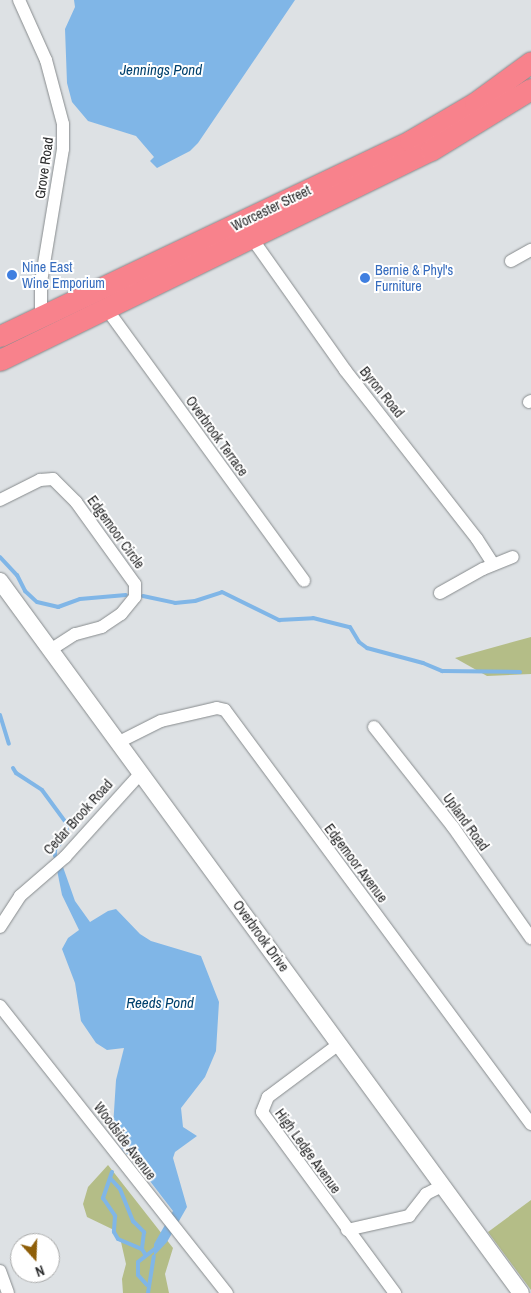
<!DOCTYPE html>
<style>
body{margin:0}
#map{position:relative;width:531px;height:1293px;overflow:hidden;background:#dde1e4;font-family:"Archivo Narrow",sans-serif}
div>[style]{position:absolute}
.green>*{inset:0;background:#b4bd87}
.water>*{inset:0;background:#80b6e7}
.stream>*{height:4px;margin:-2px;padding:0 2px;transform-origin:2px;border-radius:2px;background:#80b6e7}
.roads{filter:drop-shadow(0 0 1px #878b8d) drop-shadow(0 0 1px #878b8d)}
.minor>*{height:12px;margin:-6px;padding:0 6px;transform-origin:6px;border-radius:6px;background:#fff}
.tertiary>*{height:16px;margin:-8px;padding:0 8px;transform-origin:8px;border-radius:8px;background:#fff}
.trunk>*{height:21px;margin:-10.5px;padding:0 10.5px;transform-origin:10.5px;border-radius:10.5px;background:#f8828c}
.dots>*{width:14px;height:14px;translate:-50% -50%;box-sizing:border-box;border:2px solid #fff;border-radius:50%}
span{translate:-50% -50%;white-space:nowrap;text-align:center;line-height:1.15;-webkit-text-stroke:4px #fff;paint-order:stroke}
.street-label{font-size:14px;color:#292a2b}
.shop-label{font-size:14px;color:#366cbe}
.left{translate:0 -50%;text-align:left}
.water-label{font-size:15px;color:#00416d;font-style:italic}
.north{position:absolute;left:10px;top:1233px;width:50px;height:50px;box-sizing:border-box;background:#fff;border:1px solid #a9aaaa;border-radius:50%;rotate:160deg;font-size:14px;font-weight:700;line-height:20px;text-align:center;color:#292a2b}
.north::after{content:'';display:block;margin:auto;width:18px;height:22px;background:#8f5f09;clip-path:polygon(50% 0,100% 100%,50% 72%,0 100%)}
</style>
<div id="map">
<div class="green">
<div style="clip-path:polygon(531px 637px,531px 674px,487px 676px,455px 658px)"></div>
<div style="clip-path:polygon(108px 1165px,173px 1248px,165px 1274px,169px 1293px,123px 1293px,122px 1279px,126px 1264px,121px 1242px,114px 1230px,87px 1217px,83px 1204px,88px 1187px)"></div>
<div style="clip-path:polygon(531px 1200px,531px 1290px,488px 1232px)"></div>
</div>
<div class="water">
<div style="clip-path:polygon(74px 0,295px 0,198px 143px,190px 151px,157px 168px,150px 161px,154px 157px,136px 136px,88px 121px,72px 102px,67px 83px,65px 29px,75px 7px)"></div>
<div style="clip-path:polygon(63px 867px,75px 901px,90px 922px,108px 911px,116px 909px,140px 934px,151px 941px,201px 956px,219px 1002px,216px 1051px,205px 1077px,181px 1108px,183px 1127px,197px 1136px,175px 1152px,173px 1158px,187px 1207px,167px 1242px,154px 1256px,154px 1244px,173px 1211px,133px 1159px,122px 1150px,113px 1127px,116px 1080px,124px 1048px,107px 1050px,96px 1043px,81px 1021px,75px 983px,62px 949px,68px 938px,79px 930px,62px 895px,57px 870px)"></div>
</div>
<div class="stream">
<div style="left:0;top:557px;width:25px;rotate:47deg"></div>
<div style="left:17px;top:575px;width:18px;rotate:63deg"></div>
<div style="left:25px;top:591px;width:16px;rotate:43deg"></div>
<div style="left:37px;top:602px;width:22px;rotate:13deg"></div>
<div style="left:58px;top:607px;width:23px;rotate:-20deg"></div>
<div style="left:80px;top:599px;width:46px;rotate:-5deg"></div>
<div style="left:143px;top:596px;width:33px;rotate:12deg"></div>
<div style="left:175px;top:603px;width:20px;rotate:-6deg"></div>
<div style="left:195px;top:601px;width:28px;rotate:-18deg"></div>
<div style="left:222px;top:592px;width:64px;rotate:26.2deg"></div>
<div style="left:279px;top:620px;width:34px;rotate:-3deg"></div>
<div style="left:313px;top:618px;width:38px;rotate:14deg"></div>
<div style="left:350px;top:627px;width:17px;rotate:59deg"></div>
<div style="left:359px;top:642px;width:10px;rotate:37deg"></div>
<div style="left:367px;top:648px;width:58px;rotate:15deg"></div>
<div style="left:423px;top:663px;width:21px;rotate:23deg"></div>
<div style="left:442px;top:671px;width:78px;rotate:0.7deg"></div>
<div style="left:0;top:715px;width:30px;rotate:73deg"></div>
<div style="left:13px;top:768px;width:6px;rotate:59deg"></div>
<div style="left:16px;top:773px;width:31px;rotate:33deg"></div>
<div style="left:42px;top:790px;width:42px;rotate:53.7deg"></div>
<div style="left:67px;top:824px;width:11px;rotate:90deg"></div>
<div style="left:67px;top:835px;width:19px;rotate:129deg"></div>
<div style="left:55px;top:850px;width:6px;rotate:90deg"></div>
<div style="left:112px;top:1172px;width:28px;rotate:109deg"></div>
<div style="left:103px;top:1198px;width:22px;rotate:56deg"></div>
<div style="left:115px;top:1216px;width:16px;rotate:94deg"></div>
<div style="left:114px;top:1232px;width:8px;rotate:60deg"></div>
<div style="left:118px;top:1239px;width:26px;rotate:23deg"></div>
<div style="left:142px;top:1249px;width:6px;rotate:59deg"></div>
<div style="left:111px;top:1179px;width:13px;rotate:48deg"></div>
<div style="left:120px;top:1189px;width:35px;rotate:68deg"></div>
<div style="left:133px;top:1221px;width:16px;rotate:45deg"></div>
<div style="left:144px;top:1232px;width:17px;rotate:97deg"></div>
<div style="left:147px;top:1285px;width:13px;rotate:-132deg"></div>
<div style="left:138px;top:1275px;width:13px;rotate:-90deg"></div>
<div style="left:138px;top:1262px;width:23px;rotate:-38deg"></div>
<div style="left:148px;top:1293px;width:37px;rotate:-81deg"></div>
</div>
<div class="roads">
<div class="minor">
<div style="left:19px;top:0;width:66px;rotate:65.8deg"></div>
<div style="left:46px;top:60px;width:66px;rotate:75.1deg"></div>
<div style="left:63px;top:124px;width:25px;rotate:90deg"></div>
<div style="left:63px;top:149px;width:135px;rotate:99.4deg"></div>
<div style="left:41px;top:282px;width:35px;rotate:90deg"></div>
<div style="left:251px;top:237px;width:163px;rotate:54.7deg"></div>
<div style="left:345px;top:370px;width:214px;rotate:52deg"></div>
<div style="left:477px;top:539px;width:30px;rotate:57deg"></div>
<div style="left:511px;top:261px;width:23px;rotate:-29deg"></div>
<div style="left:106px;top:308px;width:337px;rotate:54deg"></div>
<div style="left:529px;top:402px;width:2px;rotate:-27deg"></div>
<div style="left:0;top:500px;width:45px;rotate:-26.6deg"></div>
<div style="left:40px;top:480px;width:13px;rotate:-4deg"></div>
<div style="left:53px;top:479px;width:33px;rotate:45deg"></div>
<div style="left:76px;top:502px;width:101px;rotate:54.3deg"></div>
<div style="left:135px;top:584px;width:13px;rotate:90deg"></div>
<div style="left:135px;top:597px;width:22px;rotate:129deg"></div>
<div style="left:121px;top:614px;width:23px;rotate:146deg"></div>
<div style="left:102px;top:627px;width:28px;rotate:165deg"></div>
<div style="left:75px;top:634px;width:30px;rotate:147deg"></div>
<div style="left:440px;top:593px;width:49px;rotate:-29.2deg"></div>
<div style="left:483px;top:569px;width:32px;rotate:-22deg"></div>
<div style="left:374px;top:727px;width:127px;rotate:51.7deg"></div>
<div style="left:453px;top:827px;width:136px;rotate:54.9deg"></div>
<div style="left:119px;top:742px;width:47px;rotate:-26.6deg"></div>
<div style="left:161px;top:721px;width:57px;rotate:-13.1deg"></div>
<div style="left:217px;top:708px;width:8px;rotate:14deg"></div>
<div style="left:225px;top:710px;width:515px;rotate:53.53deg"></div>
<div style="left:0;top:927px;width:37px;rotate:-57deg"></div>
<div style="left:20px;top:896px;width:60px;rotate:-40.9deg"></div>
<div style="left:65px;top:857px;width:113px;rotate:-47.9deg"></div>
<div style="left:0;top:1006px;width:366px;rotate:51.7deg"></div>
<div style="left:339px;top:1044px;width:89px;rotate:143.3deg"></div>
<div style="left:268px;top:1097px;width:16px;rotate:112deg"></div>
<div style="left:262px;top:1112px;width:225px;rotate:53.7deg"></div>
<div style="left:347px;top:1230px;width:64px;rotate:-12.7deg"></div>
<div style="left:409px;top:1216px;width:28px;rotate:-52deg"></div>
<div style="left:426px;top:1194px;width:18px;rotate:-27deg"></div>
<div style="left:0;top:1271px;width:23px;rotate:70deg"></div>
</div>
<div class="tertiary">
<div style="left:0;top:581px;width:882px;rotate:53.81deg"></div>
</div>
<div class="trunk">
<div style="left:0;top:336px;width:454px;rotate:-25.4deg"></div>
<div style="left:410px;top:141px;width:75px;rotate:-30.3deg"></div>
<div style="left:475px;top:103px;width:69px;rotate:-36.2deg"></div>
<div style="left:0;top:360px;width:479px;rotate:-26deg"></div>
<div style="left:431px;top:150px;width:117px;rotate:-31.4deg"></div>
</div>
</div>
<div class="dots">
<div style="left:12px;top:275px;background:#3f7fe0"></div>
<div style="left:365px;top:278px;background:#3f7fe0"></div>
</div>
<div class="street-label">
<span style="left:44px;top:168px;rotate:-82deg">Grove Road</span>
<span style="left:271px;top:208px;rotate:-26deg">Worcester Street</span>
<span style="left:382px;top:392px;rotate:51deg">Byron Road</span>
<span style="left:217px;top:436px;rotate:54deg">Overbrook Terrace</span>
<span style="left:116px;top:532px;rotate:54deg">Edgemoor Circle</span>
<span style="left:78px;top:817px;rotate:-48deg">Cedar Brook Road</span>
<span style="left:466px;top:822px;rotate:54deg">Upland Road</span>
<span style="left:356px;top:863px;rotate:53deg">Edgemoor Avenue</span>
<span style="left:261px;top:936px;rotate:54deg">Overbrook Drive</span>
<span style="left:125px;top:1141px;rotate:53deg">Woodside Avenue</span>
<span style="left:308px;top:1151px;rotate:54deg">High Ledge Avenue</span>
</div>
<div class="shop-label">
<span class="left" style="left:22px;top:275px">Nine East<br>Wine Emporium</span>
<span class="left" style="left:375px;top:278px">Bernie &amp; Phyl's<br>Furniture</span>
</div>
<div class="water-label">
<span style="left:161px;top:70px">Jennings Pond</span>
<span style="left:160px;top:1003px">Reeds Pond</span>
</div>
<div class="north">N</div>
</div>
